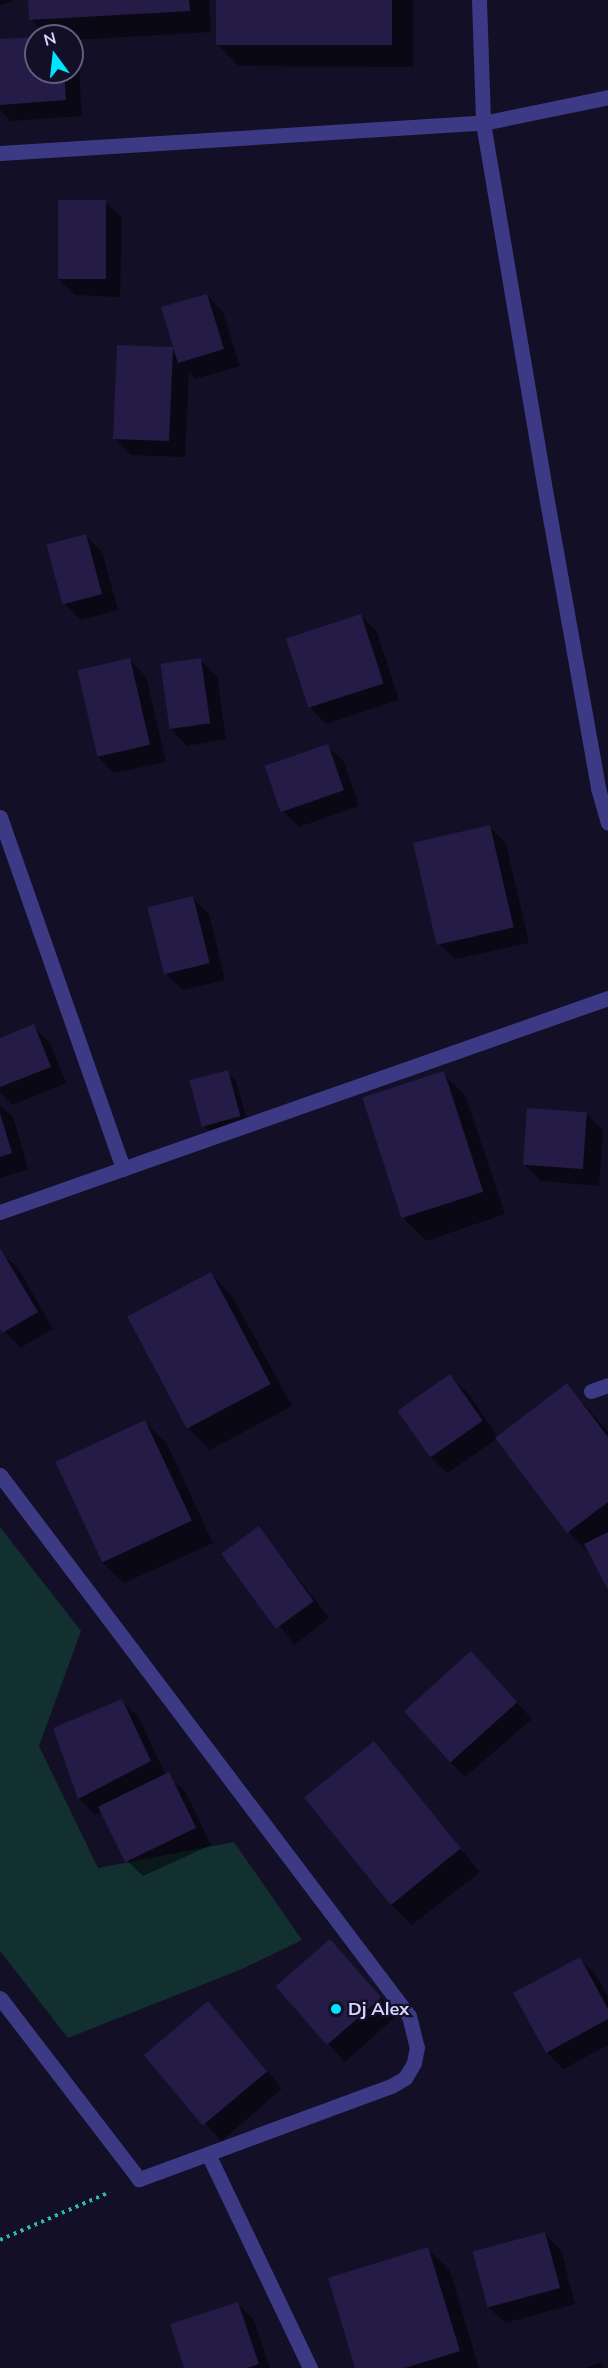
<!DOCTYPE html>
<style>
body{margin:0}
#map{position:relative;width:608px;height:2368px;overflow:hidden;background:#130f26;font-family:Mulish,sans-serif}
div>[style]{position:absolute}
.green>*{inset:0;background:#12302f}
.shadow>*{inset:0;background:#0007;transform-origin:0 0}
.building>*{inset:0;background:#241b47;transform-origin:0 0}
.path>*{height:4px;margin-top:-2px;transform-origin:0;background:repeating-linear-gradient(90deg,#2fb8b0 0 3px,transparent 0 7.5px)}
.minor>*{height:15px;margin:-7.5px;padding:0 7.5px;transform-origin:7.5px;border-radius:7.5px;background:#3d3a85}
.tertiary>*{height:15px;margin:-7.5px;padding:0 7.5px;transform-origin:7.5px;border-radius:7.5px;background:#3d3a85}
.dots>*{width:16px;height:16px;translate:-50% -50%;box-sizing:border-box;border:3px solid #130f26;border-radius:50%}
span{translate:-50% -50%;white-space:nowrap;text-align:center;line-height:1.15;-webkit-text-stroke:4.5px #130f26;paint-order:stroke}
.poi-label{font-size:18px;color:#d9d4ff;font-weight:700}
.left{translate:0 -50%;text-align:left}
.north{position:absolute;left:24px;top:24px;width:60px;height:60px;box-sizing:border-box;background:#130f26;border:2px solid #625e7d;border-radius:50%;rotate:345deg;font-size:16px;font-weight:700;line-height:24px;text-align:center;color:#d9d4ff}
.north::after{content:'';display:block;margin:auto;width:21px;height:27px;background:#00e5ff;clip-path:polygon(50% 0,100% 100%,50% 72%,0 100%)}
</style>
<div id="map">
<div class="green">
<div style="clip-path:polygon(0 1527px,81px 1631px,39px 1746px,98px 1868px,234px 1842px,302px 1940px,242px 1969px,68px 2038px,0 1951px)"></div>
</div>
<div class="shadow">
<div style="clip-path:polygon(0 0,13px 0,13px 1px,0 5px)"></div>
<div style="clip-path:polygon(30px 0,209px 0,211px 32px,72px 40px,72px 36px,47px 36px,31px 20px)"></div>
<div style="clip-path:polygon(217px 0,413px 0,413px 67px,239px 66px,217px 44px)"></div>
<div style="clip-path:polygon(36px 38px,36px 72px,72px 72px,72px 47px,78px 53px,82px 116px,11px 121px,0 110px,0 41px)"></div>
<div style="clip-path:polygon(105px 202px,122px 218px,120px 297px,75px 295px,58px 279px)"></div>
<div style="clip-path:polygon(207px 295px,223px 312px,240px 366px,195px 379px,189px 372px,185px 457px,131px 455px,115px 439px,119px 346px,175px 348px)"></div>
<div style="clip-path:polygon(86px 536px,102px 552px,118px 610px,81px 620px,65px 604px)"></div>
<div style="clip-path:polygon(360px 615px,377px 632px,399px 700px,326px 724px,310px 707px)"></div>
<div style="clip-path:polygon(130px 660px,146px 677px,166px 762px,114px 773px,97px 756px)"></div>
<div style="clip-path:polygon(200px 660px,217px 676px,226px 739px,187px 746px,171px 729px)"></div>
<div style="clip-path:polygon(327px 746px,344px 762px,359px 806px,299px 827px,283px 811px)"></div>
<div style="clip-path:polygon(490px 827px,506px 844px,529px 943px,455px 959px,438px 943px)"></div>
<div style="clip-path:polygon(193px 898px,209px 914px,225px 980px,183px 990px,166px 974px)"></div>
<div style="clip-path:polygon(33px 1026px,50px 1043px,66px 1083px,12px 1105px,0 1093px,0 1040px)"></div>
<div style="clip-path:polygon(227px 1072px,236px 1081px,248px 1124px,212px 1134px,203px 1125px)"></div>
<div style="clip-path:polygon(443px 1073px,465px 1095px,505px 1214px,426px 1241px,404px 1219px)"></div>
<div style="clip-path:polygon(0 1105px,13px 1117px,28px 1169px,0 1178px)"></div>
<div style="clip-path:polygon(586px 1114px,603px 1130px,599px 1186px,541px 1181px,525px 1165px)"></div>
<div style="clip-path:polygon(0 1253px,18px 1268px,53px 1329px,20px 1348px,0 1326px)"></div>
<div style="clip-path:polygon(211px 1274px,232px 1296px,292px 1406px,210px 1450px,188px 1428px)"></div>
<div style="clip-path:polygon(450px 1376px,467px 1392px,498px 1437px,567px 1385px,608px 1432px,608px 1587px,590px 1554px,568px 1532px,497px 1439px,447px 1473px,430px 1457px)"></div>
<div style="clip-path:polygon(145px 1422px,167px 1444px,213px 1543px,124px 1583px,102px 1562px,57px 1463px)"></div>
<div style="left:259px;top:1528px;width:114px;height:44px;rotate:52deg"></div>
<div style="clip-path:polygon(471px 1653px,532px 1719px,465px 1777px,449px 1761px)"></div>
<div style="clip-path:polygon(122px 1701px,139px 1718px,166px 1776px,185px 1791px,211px 1845px,143px 1876px,126px 1860px,103px 1811px,95px 1815px,79px 1798px)"></div>
<div style="clip-path:polygon(374px 1743px,480px 1872px,412px 1925px,390px 1903px)"></div>
<div style="left:330px;top:1941px;width:100px;height:70px;rotate:48deg"></div>
<div style="clip-path:polygon(579px 1958px,596px 1975px,608px 1997px,608px 2045px,563px 2069px,547px 2052px)"></div>
<div style="left:208px;top:2003px;width:113px;height:81px;rotate:49deg"></div>
<div style="clip-path:polygon(544px 2233px,561px 2250px,575px 2304px,505px 2323px,488px 2307px)"></div>
<div style="clip-path:polygon(428px 2249px,450px 2271px,479px 2368px,357px 2368px)"></div>
<div style="clip-path:polygon(238px 2304px,254px 2320px,270px 2368px,186px 2368px)"></div>
<div style="clip-path:polygon(600px 2363px,605px 2368px,586px 2368px)"></div>
</div>
<div class="building">
<div style="clip-path:polygon(28px 0,189px 0,190px 11px,29px 20px)"></div>
<div style="left:216px;top:0;width:176px;height:45px"></div>
<div style="clip-path:polygon(36px 37px,36px 72px,64px 72px,66px 100px,0 105px,0 39px)"></div>
<div style="left:58px;top:200px;width:48px;height:79px"></div>
<div style="clip-path:polygon(207px 294px,224px 349px,178px 363px,173px 348px,169px 441px,113px 439px,117px 345px,173px 347px,161px 307px)"></div>
<div style="left:86px;top:534px;width:62px;height:41px;rotate:75deg"></div>
<div style="left:361px;top:614px;width:73px;height:79px;rotate:72deg"></div>
<div style="left:130px;top:658px;width:89px;height:54px;rotate:77deg"></div>
<div style="left:201px;top:658px;width:66px;height:41px;rotate:82deg"></div>
<div style="left:328px;top:744px;width:49px;height:67px;rotate:71deg"></div>
<div style="left:490px;top:825px;width:105px;height:79px;rotate:77deg"></div>
<div style="left:193px;top:896px;width:69px;height:47px;rotate:76deg"></div>
<div style="clip-path:polygon(34px 1024px,51px 1067px,0 1087px,0 1038px)"></div>
<div style="left:228px;top:1070px;width:48px;height:40px;rotate:75deg"></div>
<div style="left:444px;top:1071px;width:127px;height:86px;rotate:72deg"></div>
<div style="left:527px;top:1108px;width:60px;height:57px;rotate:4deg"></div>
<div style="clip-path:polygon(0 1113px,12px 1153px,0 1157px)"></div>
<div style="clip-path:polygon(0 1248px,38px 1312px,2px 1333px,0 1329px)"></div>
<div style="left:211px;top:1272px;width:127px;height:95px;rotate:62deg"></div>
<div style="left:450px;top:1374px;width:57px;height:64px;rotate:55deg"></div>
<div style="clip-path:polygon(567px 1383px,608px 1437px,608px 1502px,567px 1533px,495px 1438px)"></div>
<div style="left:145px;top:1420px;width:111px;height:99px;rotate:65deg"></div>
<div style="left:259px;top:1526px;width:93px;height:47px;rotate:54deg"></div>
<div style="clip-path:polygon(608px 1532px,608px 1590px,584px 1544px)"></div>
<div style="left:471px;top:1651px;width:69px;height:90px;rotate:48deg"></div>
<div style="clip-path:polygon(122px 1699px,151px 1761px,78px 1799px,53px 1728px)"></div>
<div style="left:374px;top:1741px;width:138px;height:90px;rotate:51deg"></div>
<div style="left:169px;top:1772px;width:62px;height:79px;rotate:64deg"></div>
<div style="left:330px;top:1939px;width:78px;height:72px;rotate:49deg"></div>
<div style="clip-path:polygon(580px 1957px,608px 2009px,608px 2019px,546px 2053px,513px 1993px)"></div>
<div style="left:208px;top:2001px;width:92px;height:84px;rotate:50deg"></div>
<div style="left:545px;top:2232px;width:58px;height:75px;rotate:75deg"></div>
<div style="clip-path:polygon(428px 2247px,460px 2351px,405px 2368px,355px 2368px,328px 2278px)"></div>
<div style="clip-path:polygon(238px 2302px,259px 2364px,247px 2368px,184px 2368px,170px 2324px)"></div>
</div>
<div class="path">
<div style="left:0;top:2240px;width:120px;rotate:-23.6deg"></div>
</div>
<div class="minor">
<div style="left:0;top:153px;width:484px;rotate:-3.6deg"></div>
<div style="left:483px;top:123px;width:128px;rotate:-11.7deg"></div>
<div style="left:0;top:817px;width:373px;rotate:70.7deg"></div>
<div style="left:0;top:1212px;width:645px;rotate:-19.39deg"></div>
<div style="left:591px;top:1391px;width:18px;rotate:-19deg"></div>
<div style="left:0;top:1475px;width:678px;rotate:52.91deg"></div>
<div style="left:409px;top:2016px;width:32px;rotate:76deg"></div>
<div style="left:417px;top:2047px;width:16px;rotate:101deg"></div>
<div style="left:414px;top:2063px;width:17px;rotate:121deg"></div>
<div style="left:405px;top:2078px;width:16px;rotate:150deg"></div>
<div style="left:391px;top:2086px;width:269px;rotate:159.7deg"></div>
<div style="left:139px;top:2179px;width:228px;rotate:-127.5deg"></div>
<div style="left:208px;top:2154px;width:237px;rotate:64.5deg"></div>
</div>
<div class="tertiary">
<div style="left:479px;top:0;width:123px;rotate:88.1deg"></div>
<div style="left:483px;top:123px;width:366px;rotate:80.4deg"></div>
<div style="left:544px;top:484px;width:309px;rotate:79.9deg"></div>
<div style="left:598px;top:788px;width:36px;rotate:74deg"></div>
</div>
<div class="dots">
<div style="left:336px;top:2009px;background:#00e5ff"></div>
</div>
<div class="poi-label">
<span class="left" style="left:348px;top:2009px">Dj Alex</span>
</div>
<div class="north">N</div>
</div>
